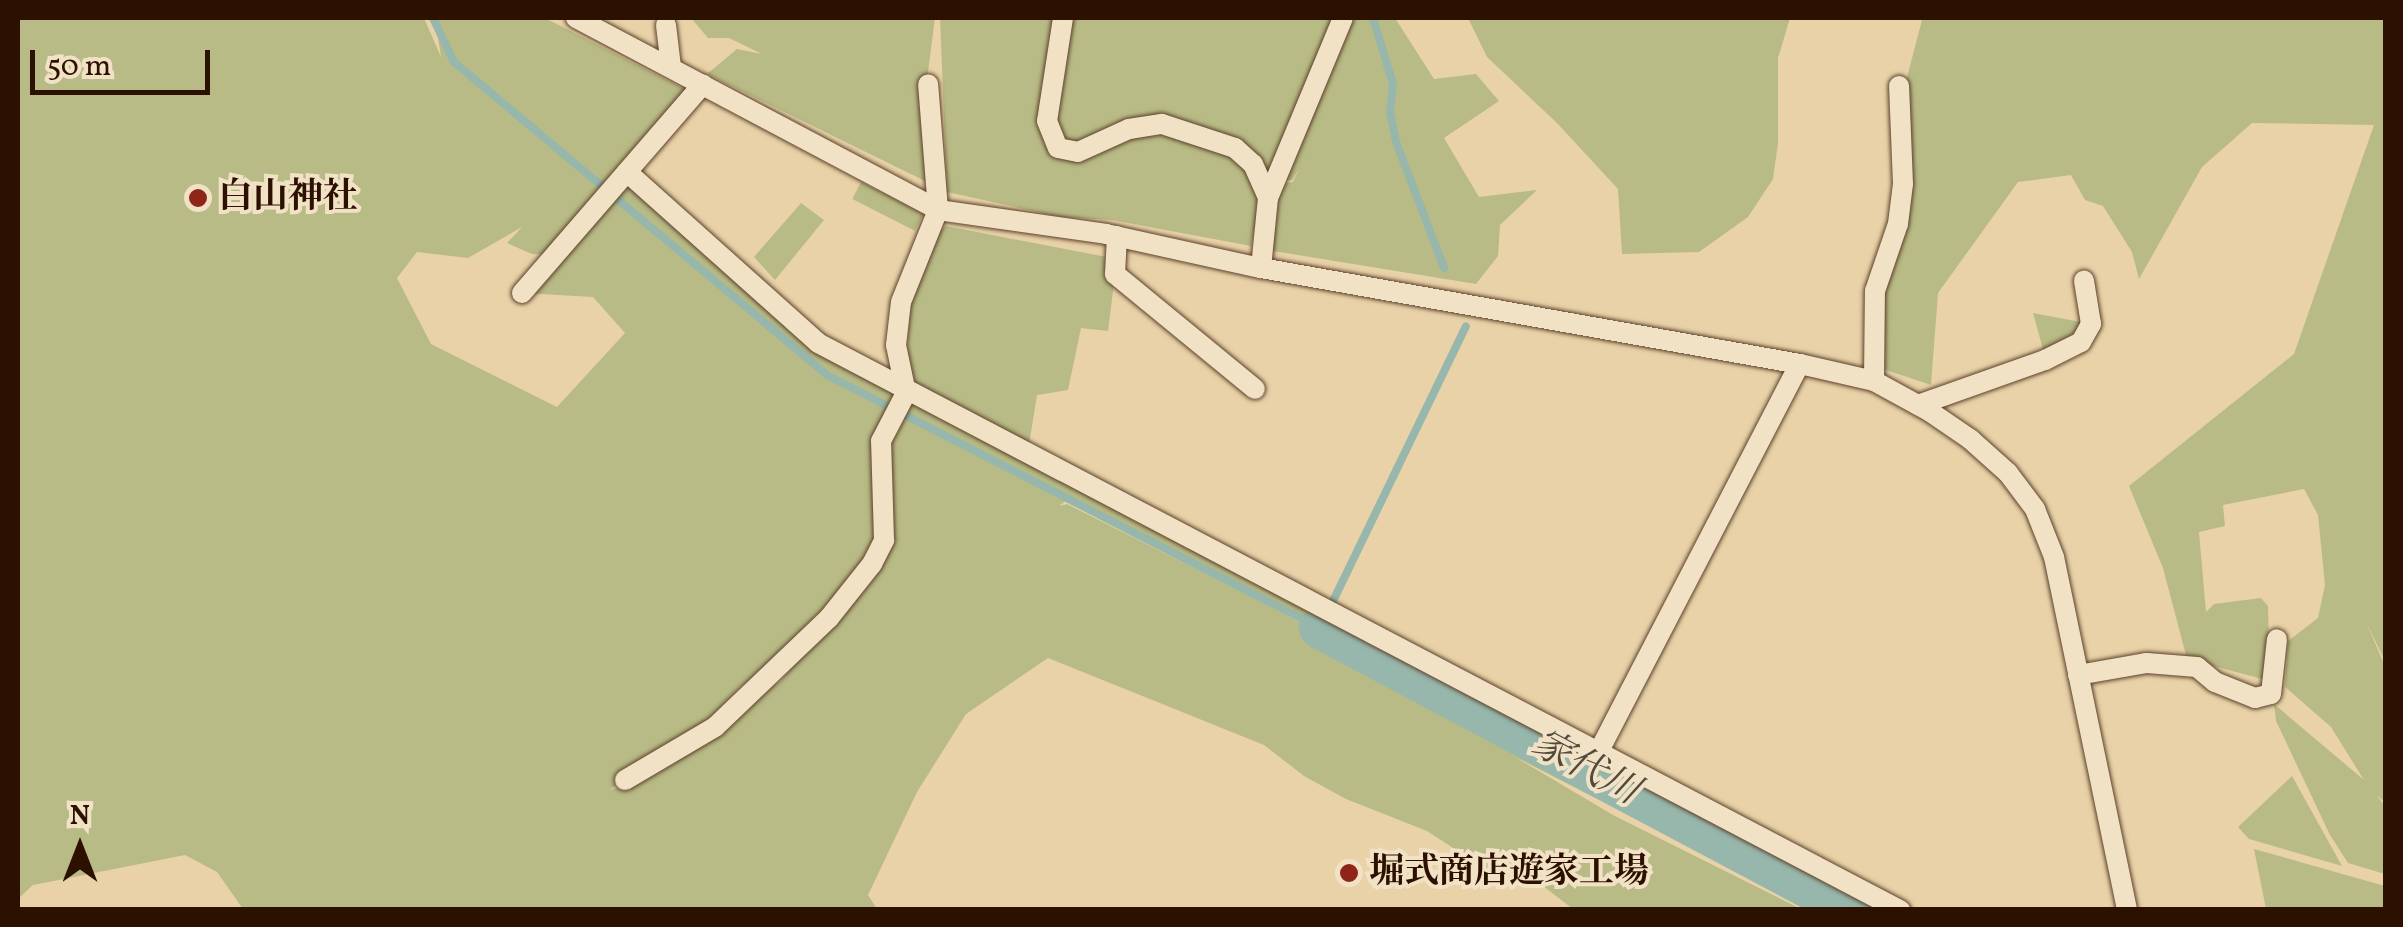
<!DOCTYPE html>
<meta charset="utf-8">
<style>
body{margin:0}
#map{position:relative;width:2403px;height:927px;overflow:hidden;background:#e9d2a8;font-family:Vollkorn,"Noto Serif JP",serif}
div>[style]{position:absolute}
.green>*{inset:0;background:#b8bb86;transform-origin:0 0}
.stream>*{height:8px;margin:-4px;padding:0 4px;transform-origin:4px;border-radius:4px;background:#97b7ac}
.river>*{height:42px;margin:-21px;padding:0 21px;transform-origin:21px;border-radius:21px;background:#97b7ac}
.roads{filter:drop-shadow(0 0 2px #5c412a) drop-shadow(0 0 2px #5c412a)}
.minor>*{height:20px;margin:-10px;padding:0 10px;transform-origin:10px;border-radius:10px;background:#f1e2c6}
.dots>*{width:28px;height:28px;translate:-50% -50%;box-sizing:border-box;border:5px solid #f1e2c6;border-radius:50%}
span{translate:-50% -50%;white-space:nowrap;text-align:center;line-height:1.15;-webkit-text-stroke:8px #f1e2c6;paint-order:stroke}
.poi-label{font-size:35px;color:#2d1100;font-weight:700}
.left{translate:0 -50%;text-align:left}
.water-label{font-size:38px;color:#524b3c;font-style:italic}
.frame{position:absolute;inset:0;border:20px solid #2d1100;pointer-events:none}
.north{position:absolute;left:30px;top:797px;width:100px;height:100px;-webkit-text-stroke:8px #f1e2c6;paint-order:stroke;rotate:0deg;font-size:28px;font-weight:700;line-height:40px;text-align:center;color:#2d1100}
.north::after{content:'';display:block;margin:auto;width:35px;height:45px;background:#2d1100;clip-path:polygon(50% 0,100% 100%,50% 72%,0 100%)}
.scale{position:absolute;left:30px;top:50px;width:180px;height:45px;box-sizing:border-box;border:5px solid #2d1100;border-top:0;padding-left:12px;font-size:30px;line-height:35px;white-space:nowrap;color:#2d1100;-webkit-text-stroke:8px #f1e2c6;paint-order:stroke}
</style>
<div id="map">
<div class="green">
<div style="clip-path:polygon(evenodd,18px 18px,424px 18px,441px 57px,435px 18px,545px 18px,686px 90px,627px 166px,772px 304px,905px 394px,910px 299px,936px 234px,946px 226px,1117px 259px,1108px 331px,1081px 328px,1068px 390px,1037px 395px,1028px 451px,1894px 909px,1814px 909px,1515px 757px,1613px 815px,1801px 909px,1573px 909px,1530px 876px,1484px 868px,1427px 831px,1346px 799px,1304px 776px,1264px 745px,1048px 658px,966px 714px,917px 792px,868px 895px,877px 909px,243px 909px,217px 872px,185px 855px,33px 885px,18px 899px,18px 18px,522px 227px,507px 243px,532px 254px,554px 255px,522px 293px,593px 297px,625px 333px,557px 407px,431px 344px,397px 278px,417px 252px,468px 258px,522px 227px,18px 18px,808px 362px,976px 452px,1291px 609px,1329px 643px,1307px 626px,1250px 596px,1067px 504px,1059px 506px,1067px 500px,828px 379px,808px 362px,18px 18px,859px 581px,781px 681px,640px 782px,609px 790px,686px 744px,740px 687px,789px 657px,859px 581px)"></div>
<div style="clip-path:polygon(691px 18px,935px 18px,928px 72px,931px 184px,707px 74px,737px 49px,762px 54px,729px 38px,708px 38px)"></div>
<div style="clip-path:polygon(940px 18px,1395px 18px,1434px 79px,1476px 74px,1499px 101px,1444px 138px,1479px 197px,1537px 190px,1500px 225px,1498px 256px,1476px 284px,1267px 250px,1280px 184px,1293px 182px,1299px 169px,1292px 180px,1257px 183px,1260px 200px,1251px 246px,1112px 220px,1061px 217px,947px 192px)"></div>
<div style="clip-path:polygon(1468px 18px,1790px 18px,1778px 58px,1778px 143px,1773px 179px,1748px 217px,1699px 252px,1622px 254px,1618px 189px,1557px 123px,1487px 57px)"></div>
<div style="clip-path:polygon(1918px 18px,2385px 18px,2385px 661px,2366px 622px,2385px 666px,2385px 802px,2377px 796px,2385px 806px,2385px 874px,2348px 863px,2330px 835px,2276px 721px,2274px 704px,2364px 780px,2331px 727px,2285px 687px,2288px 641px,2318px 618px,2325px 585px,2318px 515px,2304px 489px,2223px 505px,2225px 526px,2199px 532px,2206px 612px,2214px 604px,2261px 598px,2268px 606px,2270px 681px,2187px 659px,2163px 568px,2129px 486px,2294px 354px,2374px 125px,2252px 123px,2202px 167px,2139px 279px,2132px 252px,2103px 206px,2085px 200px,2071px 175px,2018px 182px,1938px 293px,1931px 385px,1874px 366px,1875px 291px,1898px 219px,1906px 81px,1922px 20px)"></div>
<div style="left:861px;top:182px;width:70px;height:19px;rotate:27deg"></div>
<div style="clip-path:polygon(801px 203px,824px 220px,775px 280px,754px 257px)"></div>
<div style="clip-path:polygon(2033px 313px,2091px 324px,2044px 353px)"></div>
<div style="clip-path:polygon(2292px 776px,2342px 866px,2249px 839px,2238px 827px)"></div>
<div style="clip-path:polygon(2254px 849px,2385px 886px,2385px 909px,2266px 909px)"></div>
</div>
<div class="stream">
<div style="left:433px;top:18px;width:49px;rotate:64.5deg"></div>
<div style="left:454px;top:62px;width:487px;rotate:40deg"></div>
<div style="left:827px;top:375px;width:554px;rotate:27.17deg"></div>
<div style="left:1320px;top:628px;width:335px;rotate:-64.2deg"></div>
<div style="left:1373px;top:18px;width:69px;rotate:73.1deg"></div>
<div style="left:1393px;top:84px;width:27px;rotate:96deg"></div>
<div style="left:1390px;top:111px;width:32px;rotate:79deg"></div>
<div style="left:1396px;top:142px;width:135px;rotate:69.1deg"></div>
</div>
<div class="river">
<div style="left:1320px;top:628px;width:601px;rotate:27.97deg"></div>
</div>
<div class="roads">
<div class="minor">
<div style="left:576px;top:18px;width:410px;rotate:27.9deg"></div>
<div style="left:938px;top:210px;width:170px;rotate:8.1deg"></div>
<div style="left:1106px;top:234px;width:159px;rotate:12.4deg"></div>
<div style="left:1261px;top:268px;width:547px;rotate:10.1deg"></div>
<div style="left:1800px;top:364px;width:76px;rotate:12.9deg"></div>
<div style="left:1874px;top:381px;width:63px;rotate:28.6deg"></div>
<div style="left:1929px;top:411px;width:50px;rotate:34.3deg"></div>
<div style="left:1970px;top:439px;width:51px;rotate:41.8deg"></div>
<div style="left:2008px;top:473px;width:45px;rotate:53.1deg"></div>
<div style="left:2035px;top:509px;width:52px;rotate:68.4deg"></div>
<div style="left:2054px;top:557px;width:360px;rotate:78.3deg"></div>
<div style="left:1063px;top:18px;width:104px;rotate:98.8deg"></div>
<div style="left:1047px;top:121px;width:29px;rotate:68deg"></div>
<div style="left:1058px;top:148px;width:20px;rotate:11deg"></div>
<div style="left:1078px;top:152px;width:56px;rotate:-24.3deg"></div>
<div style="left:1129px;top:129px;width:33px;rotate:-9deg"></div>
<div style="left:1162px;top:124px;width:77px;rotate:18.2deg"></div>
<div style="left:1235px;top:148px;width:24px;rotate:42deg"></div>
<div style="left:1253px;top:164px;width:37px;rotate:66deg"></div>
<div style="left:666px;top:25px;width:42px;rotate:83.2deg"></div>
<div style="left:627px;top:172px;width:256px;rotate:41.8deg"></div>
<div style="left:818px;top:343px;width:1222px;rotate:27.66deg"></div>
<div style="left:1117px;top:236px;width:38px;rotate:93deg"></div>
<div style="left:1115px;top:274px;width:181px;rotate:39.4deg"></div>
<div style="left:1261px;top:268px;width:70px;rotate:-84.3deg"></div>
<div style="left:1268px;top:198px;width:195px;rotate:-67.4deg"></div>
<div style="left:522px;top:293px;width:276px;rotate:-49.1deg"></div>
<div style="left:1874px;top:381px;width:90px;rotate:-89.4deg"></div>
<div style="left:1875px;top:291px;width:71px;rotate:-71.1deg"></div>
<div style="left:1898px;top:224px;width:40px;rotate:-82.9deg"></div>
<div style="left:1903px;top:184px;width:98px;rotate:-92.3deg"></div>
<div style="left:1918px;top:405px;width:135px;rotate:-19.5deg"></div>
<div style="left:2045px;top:360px;width:40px;rotate:-26.6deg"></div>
<div style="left:2081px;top:342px;width:21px;rotate:-61deg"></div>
<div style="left:2091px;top:324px;width:44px;rotate:-99.2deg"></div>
<div style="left:2078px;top:675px;width:70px;rotate:-9.9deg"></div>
<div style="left:2147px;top:663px;width:50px;rotate:4.6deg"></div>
<div style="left:2197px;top:667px;width:23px;rotate:40deg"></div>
<div style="left:2215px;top:682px;width:43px;rotate:21.8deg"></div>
<div style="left:2255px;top:698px;width:16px;rotate:-14deg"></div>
<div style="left:2271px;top:694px;width:55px;rotate:-83.8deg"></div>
<div style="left:1599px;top:751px;width:436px;rotate:-62.6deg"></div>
<div style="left:625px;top:780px;width:104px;rotate:-30.5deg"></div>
<div style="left:715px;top:727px;width:158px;rotate:-43.7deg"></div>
<div style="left:829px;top:618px;width:69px;rotate:-51.5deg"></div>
<div style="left:872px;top:564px;width:27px;rotate:-63deg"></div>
<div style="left:884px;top:540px;width:99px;rotate:-91.7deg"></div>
<div style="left:881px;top:441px;width:54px;rotate:-62.5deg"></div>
<div style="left:906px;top:393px;width:49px;rotate:-101.8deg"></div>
<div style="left:896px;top:345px;width:43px;rotate:-83.4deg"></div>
<div style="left:901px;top:302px;width:99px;rotate:-68.1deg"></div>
<div style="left:938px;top:210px;width:126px;rotate:-94.5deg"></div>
</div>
</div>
<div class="dots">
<div style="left:198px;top:198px;background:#8f2418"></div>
<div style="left:1349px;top:873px;background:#8f2418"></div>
</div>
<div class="poi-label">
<span class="left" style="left:218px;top:198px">白山神社</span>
<span class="left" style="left:1369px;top:873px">堀式商店遊家工場</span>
</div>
<div class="water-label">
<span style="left:1585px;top:769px;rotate:28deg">家代川</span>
</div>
<div class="frame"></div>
<div class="north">N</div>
<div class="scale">50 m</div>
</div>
